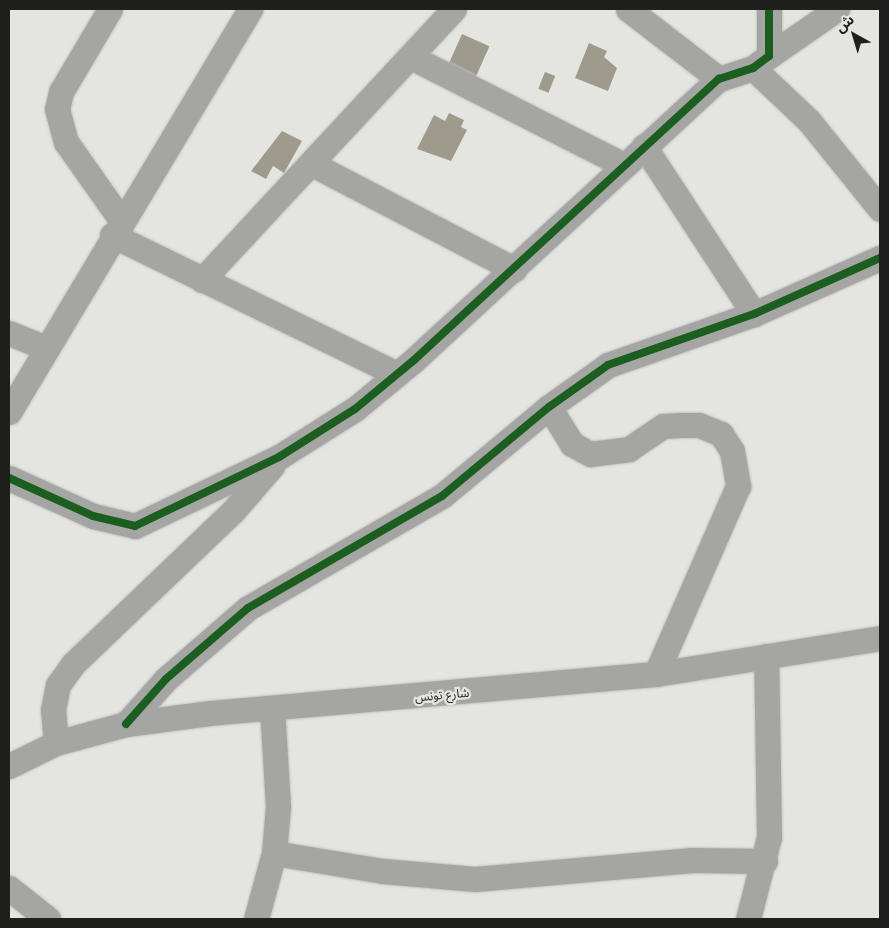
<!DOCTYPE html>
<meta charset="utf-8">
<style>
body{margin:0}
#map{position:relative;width:889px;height:928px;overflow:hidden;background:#e4e5e0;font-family:"Libre Baskerville","Noto Sans Arabic",serif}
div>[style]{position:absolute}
.building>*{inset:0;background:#9f9b8c;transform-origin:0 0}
.roads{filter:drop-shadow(0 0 1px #c0c1be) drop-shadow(0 0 1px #c0c1be)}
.minor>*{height:25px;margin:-12.5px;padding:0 12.5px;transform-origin:12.5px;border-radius:12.5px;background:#a5a6a4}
.cycleway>*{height:8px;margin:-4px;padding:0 4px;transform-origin:4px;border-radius:4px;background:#1b5e20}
span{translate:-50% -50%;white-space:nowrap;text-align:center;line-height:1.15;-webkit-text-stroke:4.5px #e5e6df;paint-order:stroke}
.street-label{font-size:12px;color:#1f201d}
.frame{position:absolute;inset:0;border:10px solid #1f201d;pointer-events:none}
.north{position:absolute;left:829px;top:10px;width:50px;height:50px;-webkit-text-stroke:4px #e5e6df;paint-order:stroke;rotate:321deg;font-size:14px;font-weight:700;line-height:20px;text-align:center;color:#1f201d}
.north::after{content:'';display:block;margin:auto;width:18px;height:22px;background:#1f201d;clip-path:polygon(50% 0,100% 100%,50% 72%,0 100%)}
</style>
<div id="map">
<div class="building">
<div style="left:462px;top:34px;width:30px;height:43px;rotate:24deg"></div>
<div style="clip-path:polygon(589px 43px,607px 51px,604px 57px,617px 68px,608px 91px,575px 78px)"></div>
<div style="left:545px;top:72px;width:11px;height:18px;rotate:22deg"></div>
<div style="clip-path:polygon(449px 113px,464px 120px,461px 127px,467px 130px,451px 161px,417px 149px,434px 115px,445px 121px)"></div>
<div style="clip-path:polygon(282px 131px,302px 141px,284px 173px,273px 166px,266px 179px,251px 171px)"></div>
</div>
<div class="roads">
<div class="minor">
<div style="left:110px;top:9px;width:96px;rotate:120.6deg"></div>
<div style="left:61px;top:92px;width:17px;rotate:103deg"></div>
<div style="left:57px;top:109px;width:34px;rotate:75deg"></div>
<div style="left:66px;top:142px;width:95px;rotate:54.8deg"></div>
<div style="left:628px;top:9px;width:115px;rotate:37.6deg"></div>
<div style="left:769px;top:56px;width:83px;rotate:-34.7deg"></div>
<div style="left:411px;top:57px;width:239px;rotate:26.9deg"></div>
<div style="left:753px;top:68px;width:77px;rotate:43.4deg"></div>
<div style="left:809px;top:121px;width:113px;rotate:51.1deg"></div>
<div style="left:644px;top:146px;width:201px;rotate:56.8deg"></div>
<div style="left:312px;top:164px;width:228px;rotate:27.5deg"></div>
<div style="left:112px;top:235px;width:317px;rotate:26deg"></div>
<div style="left:202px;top:280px;width:370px;rotate:-47.1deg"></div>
<div style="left:9px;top:333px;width:40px;rotate:22deg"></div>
<div style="left:549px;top:407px;width:44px;rotate:58.1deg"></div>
<div style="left:572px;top:444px;width:21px;rotate:29deg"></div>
<div style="left:590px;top:454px;width:39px;rotate:-7deg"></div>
<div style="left:629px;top:449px;width:41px;rotate:-34.1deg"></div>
<div style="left:663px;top:426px;width:18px;rotate:-3deg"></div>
<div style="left:681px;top:425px;width:18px"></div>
<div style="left:699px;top:425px;width:24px;rotate:22deg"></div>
<div style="left:721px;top:434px;width:20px;rotate:57deg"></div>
<div style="left:732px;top:451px;width:36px;rotate:80deg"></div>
<div style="left:738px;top:486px;width:205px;rotate:113.6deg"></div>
<div style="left:9px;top:412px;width:470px;rotate:-59.1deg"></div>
<div style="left:9px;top:478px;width:92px;rotate:24.3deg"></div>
<div style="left:93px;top:516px;width:43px;rotate:13.4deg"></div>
<div style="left:135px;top:526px;width:160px;rotate:-25.6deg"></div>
<div style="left:279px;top:457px;width:90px;rotate:-32.3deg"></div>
<div style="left:355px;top:409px;width:77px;rotate:-39.7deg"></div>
<div style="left:414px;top:360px;width:415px;rotate:-42.7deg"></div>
<div style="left:719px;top:79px;width:36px;rotate:-18deg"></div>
<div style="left:753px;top:68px;width:20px;rotate:-37deg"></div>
<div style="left:769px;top:56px;width:47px;rotate:-90deg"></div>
<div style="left:126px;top:724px;width:60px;rotate:-48.4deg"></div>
<div style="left:166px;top:679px;width:108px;rotate:-40.9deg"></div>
<div style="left:248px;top:608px;width:224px;rotate:-30deg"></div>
<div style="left:442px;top:496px;width:139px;rotate:-39.8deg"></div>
<div style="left:549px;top:407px;width:72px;rotate:-35.4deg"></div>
<div style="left:608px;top:365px;width:155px;rotate:-19.3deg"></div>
<div style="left:754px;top:314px;width:138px;rotate:-24deg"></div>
<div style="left:56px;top:743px;width:33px;rotate:-95deg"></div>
<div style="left:53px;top:710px;width:25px;rotate:-79deg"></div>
<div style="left:58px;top:685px;width:26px;rotate:-54deg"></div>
<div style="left:73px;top:664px;width:221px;rotate:-43.7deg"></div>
<div style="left:233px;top:511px;width:60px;rotate:-49.1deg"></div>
<div style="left:9px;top:766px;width:52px;rotate:-26.1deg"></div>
<div style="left:56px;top:743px;width:73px;rotate:-15.2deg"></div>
<div style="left:126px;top:724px;width:84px;rotate:-7.5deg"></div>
<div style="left:209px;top:713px;width:449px;rotate:-5deg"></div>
<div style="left:656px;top:674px;width:227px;rotate:-9.1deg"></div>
<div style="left:274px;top:853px;width:110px;rotate:9.4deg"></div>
<div style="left:383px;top:871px;width:92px;rotate:5deg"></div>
<div style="left:475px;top:879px;width:218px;rotate:-5deg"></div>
<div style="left:692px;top:860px;width:73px;rotate:0.8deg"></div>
<div style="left:9px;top:888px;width:50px;rotate:38.5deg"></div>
<div style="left:256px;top:919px;width:68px;rotate:-74.7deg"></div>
<div style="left:274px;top:853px;width:47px;rotate:-85.1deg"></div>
<div style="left:278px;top:806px;width:97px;rotate:-93.5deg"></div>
<div style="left:748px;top:919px;width:85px;rotate:-75.6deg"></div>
<div style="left:769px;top:837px;width:181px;rotate:-90.9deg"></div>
</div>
</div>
<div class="cycleway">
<div style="left:9px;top:478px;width:92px;rotate:24.3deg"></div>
<div style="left:93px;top:516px;width:43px;rotate:13.4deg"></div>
<div style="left:135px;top:526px;width:160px;rotate:-25.6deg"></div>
<div style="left:279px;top:457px;width:90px;rotate:-32.3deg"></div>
<div style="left:355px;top:409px;width:77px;rotate:-39.7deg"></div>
<div style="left:414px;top:360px;width:415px;rotate:-42.7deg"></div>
<div style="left:719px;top:79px;width:36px;rotate:-18deg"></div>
<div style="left:753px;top:68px;width:20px;rotate:-37deg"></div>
<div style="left:769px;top:56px;width:47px;rotate:-90deg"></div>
<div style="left:126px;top:724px;width:60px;rotate:-48.4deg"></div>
<div style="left:166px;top:679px;width:108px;rotate:-40.9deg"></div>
<div style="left:248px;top:608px;width:224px;rotate:-30deg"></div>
<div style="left:442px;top:496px;width:139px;rotate:-39.8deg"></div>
<div style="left:549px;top:407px;width:72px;rotate:-35.4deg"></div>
<div style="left:608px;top:365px;width:155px;rotate:-19.3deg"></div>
<div style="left:754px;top:314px;width:138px;rotate:-24deg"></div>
</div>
<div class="street-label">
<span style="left:442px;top:695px;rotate:-5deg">شارع تونس</span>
</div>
<div class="frame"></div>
<div class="north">ش</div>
</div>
